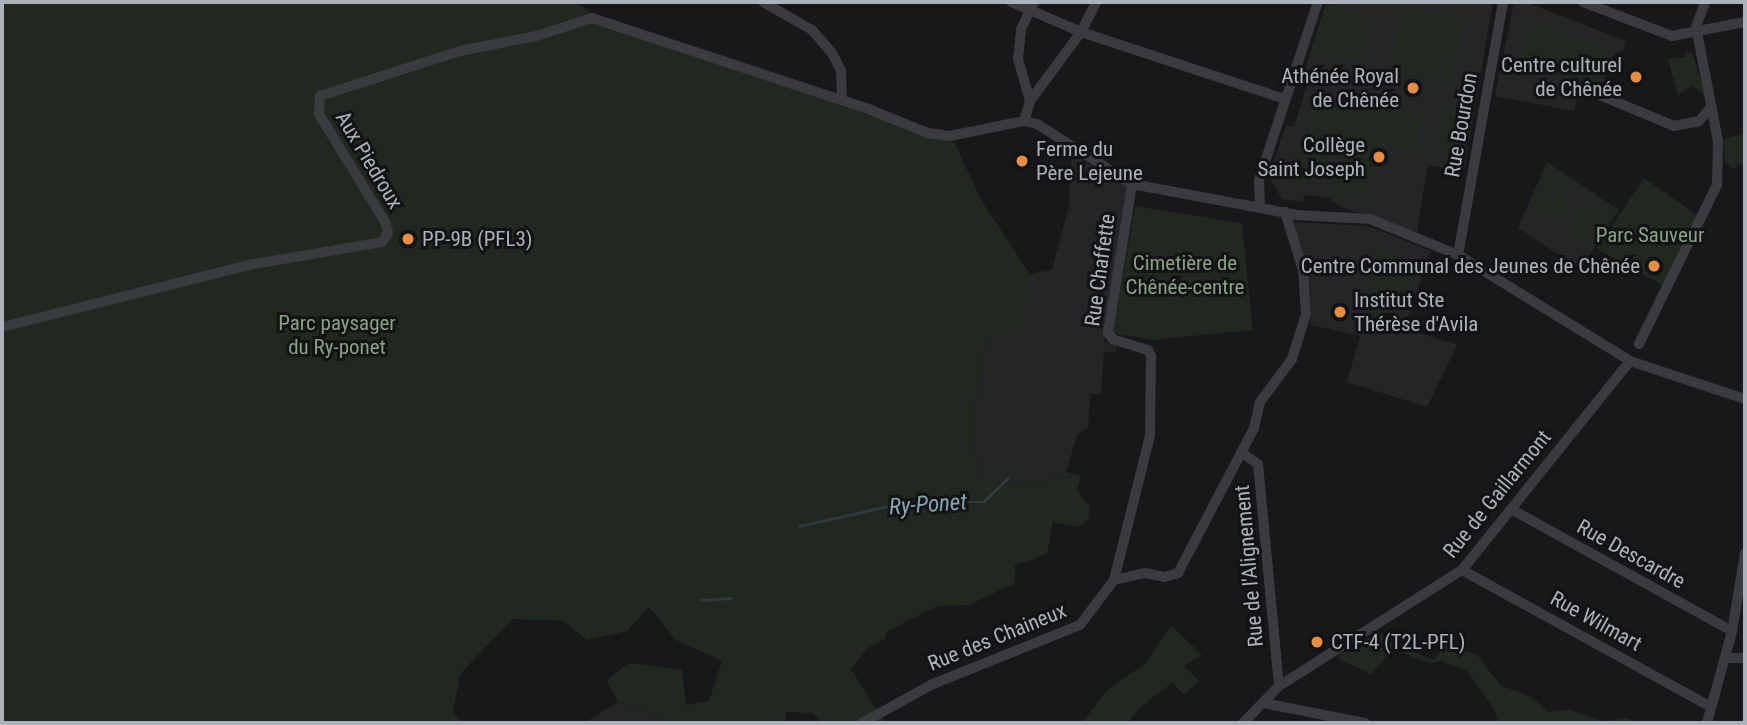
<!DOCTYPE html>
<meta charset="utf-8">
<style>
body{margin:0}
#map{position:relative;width:1747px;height:725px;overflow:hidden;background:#18181a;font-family:"Roboto Condensed",sans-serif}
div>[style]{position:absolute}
.built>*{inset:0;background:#242527}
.green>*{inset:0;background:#212820}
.stream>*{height:2.5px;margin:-1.25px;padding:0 1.25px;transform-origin:1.25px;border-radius:1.25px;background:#2f3a3d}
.minor>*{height:10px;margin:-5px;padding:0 5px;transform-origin:5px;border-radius:5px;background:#393b3f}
.dots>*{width:19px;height:19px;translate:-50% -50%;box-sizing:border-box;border:4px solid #131315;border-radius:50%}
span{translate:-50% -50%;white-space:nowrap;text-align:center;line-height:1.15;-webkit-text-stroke:6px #131315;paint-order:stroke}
.poi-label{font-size:21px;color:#abb2b9}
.right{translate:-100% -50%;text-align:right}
.left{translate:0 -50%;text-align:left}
.street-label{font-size:21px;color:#abb2b9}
.park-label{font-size:21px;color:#88a284}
.water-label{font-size:23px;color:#85a6b1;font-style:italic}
.frame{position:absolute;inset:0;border:4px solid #abb2b9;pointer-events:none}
</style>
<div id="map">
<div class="built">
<div style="clip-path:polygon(1327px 2px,1493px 2px,1464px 171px,1432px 166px,1427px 169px,1417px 232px,1341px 207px,1329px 198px,1305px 195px,1302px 202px,1282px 199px,1269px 176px,1286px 125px,1294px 127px,1308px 83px,1301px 82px)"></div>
<div style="clip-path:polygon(1514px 2px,1525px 2px,1626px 41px,1623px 50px,1614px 54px,1601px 88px,1582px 81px,1574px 111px,1495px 96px)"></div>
<div style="clip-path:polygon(1071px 154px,1128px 186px,1104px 342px,1117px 345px,1115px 353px,1104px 351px,1101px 394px,1090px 394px,1088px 428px,1077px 435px,1066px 472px,1081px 476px,1008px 485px,978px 478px,972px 418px,988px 334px,1020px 334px,1030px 274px,1052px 270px,1069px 205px)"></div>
<div style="clip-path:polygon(1547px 162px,1619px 210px,1580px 269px,1518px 228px)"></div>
<div style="clip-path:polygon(1293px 222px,1368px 226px,1431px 251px,1404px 328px,1457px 345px,1427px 407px,1347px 382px,1360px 336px,1311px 325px,1310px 286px,1290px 226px)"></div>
<div style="clip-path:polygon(618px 702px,654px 713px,668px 723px,584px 723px)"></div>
</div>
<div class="green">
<div style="clip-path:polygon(2px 2px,576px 2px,606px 25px,955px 143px,981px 200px,1030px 274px,1021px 334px,988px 334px,972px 418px,978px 478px,1008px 485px,1081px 476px,1077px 490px,1090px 507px,1088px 520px,1079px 527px,1053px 522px,1047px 554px,1015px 565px,1015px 583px,969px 605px,937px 606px,886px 632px,886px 638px,867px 649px,851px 669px,885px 723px,821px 723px,813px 713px,786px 712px,784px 723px,668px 723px,654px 713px,618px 702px,607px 680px,629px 663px,682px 670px,686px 705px,709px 701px,722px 661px,676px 640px,649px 607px,627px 631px,587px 640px,564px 621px,513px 619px,460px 674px,453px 713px,462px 723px,2px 723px)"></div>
<div style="clip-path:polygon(1326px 4px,1374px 19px,1360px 61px,1310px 53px)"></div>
<div style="clip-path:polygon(1404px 8px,1467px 19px,1472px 15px,1471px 26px,1462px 25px,1452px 84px,1388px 74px)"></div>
<div style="clip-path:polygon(1540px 24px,1602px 48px,1608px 55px,1595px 86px,1530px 62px,1527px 69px,1519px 67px,1531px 25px,1538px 28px)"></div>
<div style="clip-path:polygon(1686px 50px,1693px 55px,1705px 95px,1692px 86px,1678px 95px,1668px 59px,1685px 57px)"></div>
<div style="clip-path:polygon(1318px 103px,1422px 115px,1417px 149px,1424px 153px,1377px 143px,1362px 199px,1345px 192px,1340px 203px,1330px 201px,1334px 175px,1342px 177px,1352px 147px,1331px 140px,1321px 170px,1313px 168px,1307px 186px,1288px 179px,1296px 154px,1303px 155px,1308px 145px,1311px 135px,1307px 133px)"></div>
<div style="clip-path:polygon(1445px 108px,1473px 118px,1469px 141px,1454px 139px,1452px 151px,1436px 148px)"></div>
<div style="clip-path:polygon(1745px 134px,1745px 166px,1738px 163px,1734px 170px,1725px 160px,1723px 139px)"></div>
<div style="clip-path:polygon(1547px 166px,1572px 183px,1562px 200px,1568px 208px,1559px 222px,1529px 205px)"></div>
<div style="clip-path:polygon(1644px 178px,1697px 215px,1666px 287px,1597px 249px)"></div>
<div style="clip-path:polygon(1598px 200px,1616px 212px,1593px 248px,1567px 228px,1577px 213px,1587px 217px)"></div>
<div style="clip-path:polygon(1135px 206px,1242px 223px,1253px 330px,1152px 340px,1113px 333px)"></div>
<div style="clip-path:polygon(1376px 248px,1400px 259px,1397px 267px,1422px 278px,1415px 277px,1412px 286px,1408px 285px,1394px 319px,1387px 317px,1385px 322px,1367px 318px)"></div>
<div style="clip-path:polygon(1171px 625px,1202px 655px,1184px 666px,1199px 681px,1184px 695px,1172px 683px,1140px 707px,1128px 723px,1082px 723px,1106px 691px,1146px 663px)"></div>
<div style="clip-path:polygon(1378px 632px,1396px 645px,1434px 660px,1447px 642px,1478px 656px,1500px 685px,1532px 697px,1547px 712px,1571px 710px,1603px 722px,1626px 718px,1640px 723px,1498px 723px,1495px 711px,1468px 672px,1442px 661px,1429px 663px,1393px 649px,1371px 674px,1341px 660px,1339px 655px)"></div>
</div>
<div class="stream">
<div style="left:799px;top:526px;width:110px;rotate:-12.6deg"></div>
<div style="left:906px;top:502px;width:77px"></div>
<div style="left:983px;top:502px;width:35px;rotate:-44deg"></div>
<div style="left:701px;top:600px;width:30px;rotate:-4deg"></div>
</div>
<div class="minor">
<div style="left:763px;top:2px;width:56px;rotate:29.7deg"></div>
<div style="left:812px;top:30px;width:30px;rotate:49deg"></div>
<div style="left:832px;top:53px;width:20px;rotate:63deg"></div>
<div style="left:841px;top:71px;width:29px;rotate:88deg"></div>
<div style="left:1011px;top:2px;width:76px;rotate:23.2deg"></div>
<div style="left:1081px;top:32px;width:215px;rotate:18.2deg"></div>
<div style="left:1583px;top:2px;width:95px;rotate:20.9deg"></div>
<div style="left:1672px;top:36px;width:74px;rotate:-10.9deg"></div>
<div style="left:1585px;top:89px;width:96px;rotate:22.6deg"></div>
<div style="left:1674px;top:126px;width:25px;rotate:-11deg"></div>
<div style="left:1699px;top:121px;width:18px;rotate:-49deg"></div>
<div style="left:1030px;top:101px;width:86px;rotate:-53.5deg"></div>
<div style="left:1081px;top:32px;width:34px;rotate:-63deg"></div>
<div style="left:1024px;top:121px;width:21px;rotate:-73deg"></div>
<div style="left:1030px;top:101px;width:44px;rotate:-105.9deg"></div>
<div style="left:1018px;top:59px;width:30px;rotate:-84deg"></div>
<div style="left:1021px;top:29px;width:30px;rotate:-64deg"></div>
<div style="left:1260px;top:208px;width:28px;rotate:-92deg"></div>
<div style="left:1259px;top:180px;width:188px;rotate:-71.7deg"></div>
<div style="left:1458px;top:255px;width:257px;rotate:-79.9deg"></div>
<div style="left:2px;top:327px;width:254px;rotate:-14.1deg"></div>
<div style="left:248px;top:265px;width:136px;rotate:-9.7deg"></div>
<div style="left:382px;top:242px;width:11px;rotate:-56deg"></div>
<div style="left:388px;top:233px;width:11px;rotate:-105deg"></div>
<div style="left:385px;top:222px;width:127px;rotate:-121.4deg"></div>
<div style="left:319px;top:114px;width:18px;rotate:-87deg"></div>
<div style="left:320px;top:96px;width:147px;rotate:-17.8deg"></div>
<div style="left:460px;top:51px;width:77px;rotate:-11.2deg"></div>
<div style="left:536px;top:36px;width:59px;rotate:-17.8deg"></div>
<div style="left:592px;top:18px;width:288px;rotate:18.2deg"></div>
<div style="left:866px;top:108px;width:67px;rotate:22deg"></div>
<div style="left:928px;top:133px;width:22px;rotate:8deg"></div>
<div style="left:950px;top:136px;width:76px;rotate:-11.5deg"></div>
<div style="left:1024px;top:121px;width:13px;rotate:13deg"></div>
<div style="left:1037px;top:124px;width:112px;rotate:32.3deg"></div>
<div style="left:1132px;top:184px;width:168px;rotate:10.6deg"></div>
<div style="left:1297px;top:215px;width:73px;rotate:3.1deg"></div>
<div style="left:1370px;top:219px;width:95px;rotate:22.2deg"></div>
<div style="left:1458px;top:255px;width:202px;rotate:31.6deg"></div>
<div style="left:1630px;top:361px;width:121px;rotate:18.3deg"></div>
<div style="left:1639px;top:344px;width:177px;rotate:-63.9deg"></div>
<div style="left:1717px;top:185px;width:44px;rotate:-88.7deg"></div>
<div style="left:1718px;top:141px;width:116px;rotate:-100.9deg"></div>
<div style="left:1696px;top:27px;width:27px;rotate:-70deg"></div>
<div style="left:1241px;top:452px;width:21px;rotate:35deg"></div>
<div style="left:1258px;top:464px;width:223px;rotate:84.6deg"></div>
<div style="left:1511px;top:509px;width:252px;rotate:28.9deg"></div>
<div style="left:1462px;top:570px;width:284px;rotate:28.8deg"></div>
<div style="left:1114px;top:580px;width:32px;rotate:-13deg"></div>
<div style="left:1145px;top:573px;width:19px;rotate:12deg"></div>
<div style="left:1164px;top:577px;width:15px;rotate:-16deg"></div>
<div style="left:1178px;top:573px;width:164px;rotate:-62.3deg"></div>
<div style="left:1254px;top:428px;width:27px;rotate:-77deg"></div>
<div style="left:1260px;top:402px;width:54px;rotate:-53.3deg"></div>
<div style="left:1292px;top:359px;width:47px;rotate:-72.7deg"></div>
<div style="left:1306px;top:314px;width:44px;rotate:-93.9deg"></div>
<div style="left:1303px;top:270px;width:61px;rotate:-107.2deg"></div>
<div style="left:1725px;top:658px;width:20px"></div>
<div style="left:1263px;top:703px;width:104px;rotate:11.1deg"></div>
<div style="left:862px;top:723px;width:81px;rotate:-28.8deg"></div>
<div style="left:933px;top:684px;width:158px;rotate:-21.9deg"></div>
<div style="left:1080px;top:625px;width:56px;rotate:-52.9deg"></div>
<div style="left:1114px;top:580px;width:148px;rotate:-76deg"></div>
<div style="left:1150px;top:436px;width:80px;rotate:-89.3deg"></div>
<div style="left:1151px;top:356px;width:7px;rotate:-117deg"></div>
<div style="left:1148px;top:350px;width:37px;rotate:-163deg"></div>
<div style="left:1113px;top:339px;width:8px;rotate:-130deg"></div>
<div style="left:1108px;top:333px;width:151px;rotate:-80.8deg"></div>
<div style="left:1243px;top:723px;width:52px;rotate:-45.8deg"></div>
<div style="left:1279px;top:686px;width:217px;rotate:-32.4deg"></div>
<div style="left:1462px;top:570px;width:268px;rotate:-51.2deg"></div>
<div style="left:1707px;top:723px;width:95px;rotate:-74.8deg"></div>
<div style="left:1732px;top:631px;width:79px;rotate:-80.5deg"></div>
</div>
<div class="dots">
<div style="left:1636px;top:77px;background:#e68d44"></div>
<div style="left:1413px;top:88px;background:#e68d44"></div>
<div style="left:1379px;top:157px;background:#e68d44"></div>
<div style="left:1022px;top:161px;background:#e68d44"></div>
<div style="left:408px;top:239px;background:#e68d44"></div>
<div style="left:1654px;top:266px;background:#e68d44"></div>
<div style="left:1340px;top:312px;background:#e68d44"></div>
<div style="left:1317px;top:642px;background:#e68d44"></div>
</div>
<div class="poi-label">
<span class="right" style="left:1622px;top:77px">Centre culturel<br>de Chênée</span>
<span class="right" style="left:1399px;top:88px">Athénée Royal<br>de Chênée</span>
<span class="right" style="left:1365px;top:157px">Collège<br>Saint Joseph</span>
<span class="left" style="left:1036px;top:161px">Ferme du<br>Père Lejeune</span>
<span class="left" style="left:422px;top:239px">PP-9B (PFL3)</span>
<span class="right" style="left:1640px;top:266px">Centre Communal des Jeunes de Chênée</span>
<span class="left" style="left:1354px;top:312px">Institut Ste<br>Thérèse d'Avila</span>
<span class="left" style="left:1331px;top:642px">CTF-4 (T2L-PFL)</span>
</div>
<div class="street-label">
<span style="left:1461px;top:125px;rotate:-80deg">Rue Bourdon</span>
<span style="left:369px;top:160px;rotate:59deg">Aux Piedroux</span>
<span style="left:1100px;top:270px;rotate:-82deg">Rue Chaffette</span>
<span style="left:1497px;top:494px;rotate:-51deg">Rue de Gaillarmont</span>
<span style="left:1631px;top:554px;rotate:29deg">Rue Descardre</span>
<span style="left:1249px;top:566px;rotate:-95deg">Rue de l'Alignement</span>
<span style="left:1596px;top:621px;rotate:29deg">Rue Wilmart</span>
<span style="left:997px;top:637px;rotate:-22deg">Rue des Chaineux</span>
</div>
<div class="park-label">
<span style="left:1650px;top:235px">Parc Sauveur</span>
<span style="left:1185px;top:275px">Cimetière de<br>Chênée-centre</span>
<span style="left:337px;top:335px">Parc paysager<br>du Ry-ponet</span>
</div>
<div class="water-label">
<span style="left:928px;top:505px;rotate:-4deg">Ry-Ponet</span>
</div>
<div class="frame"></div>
</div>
